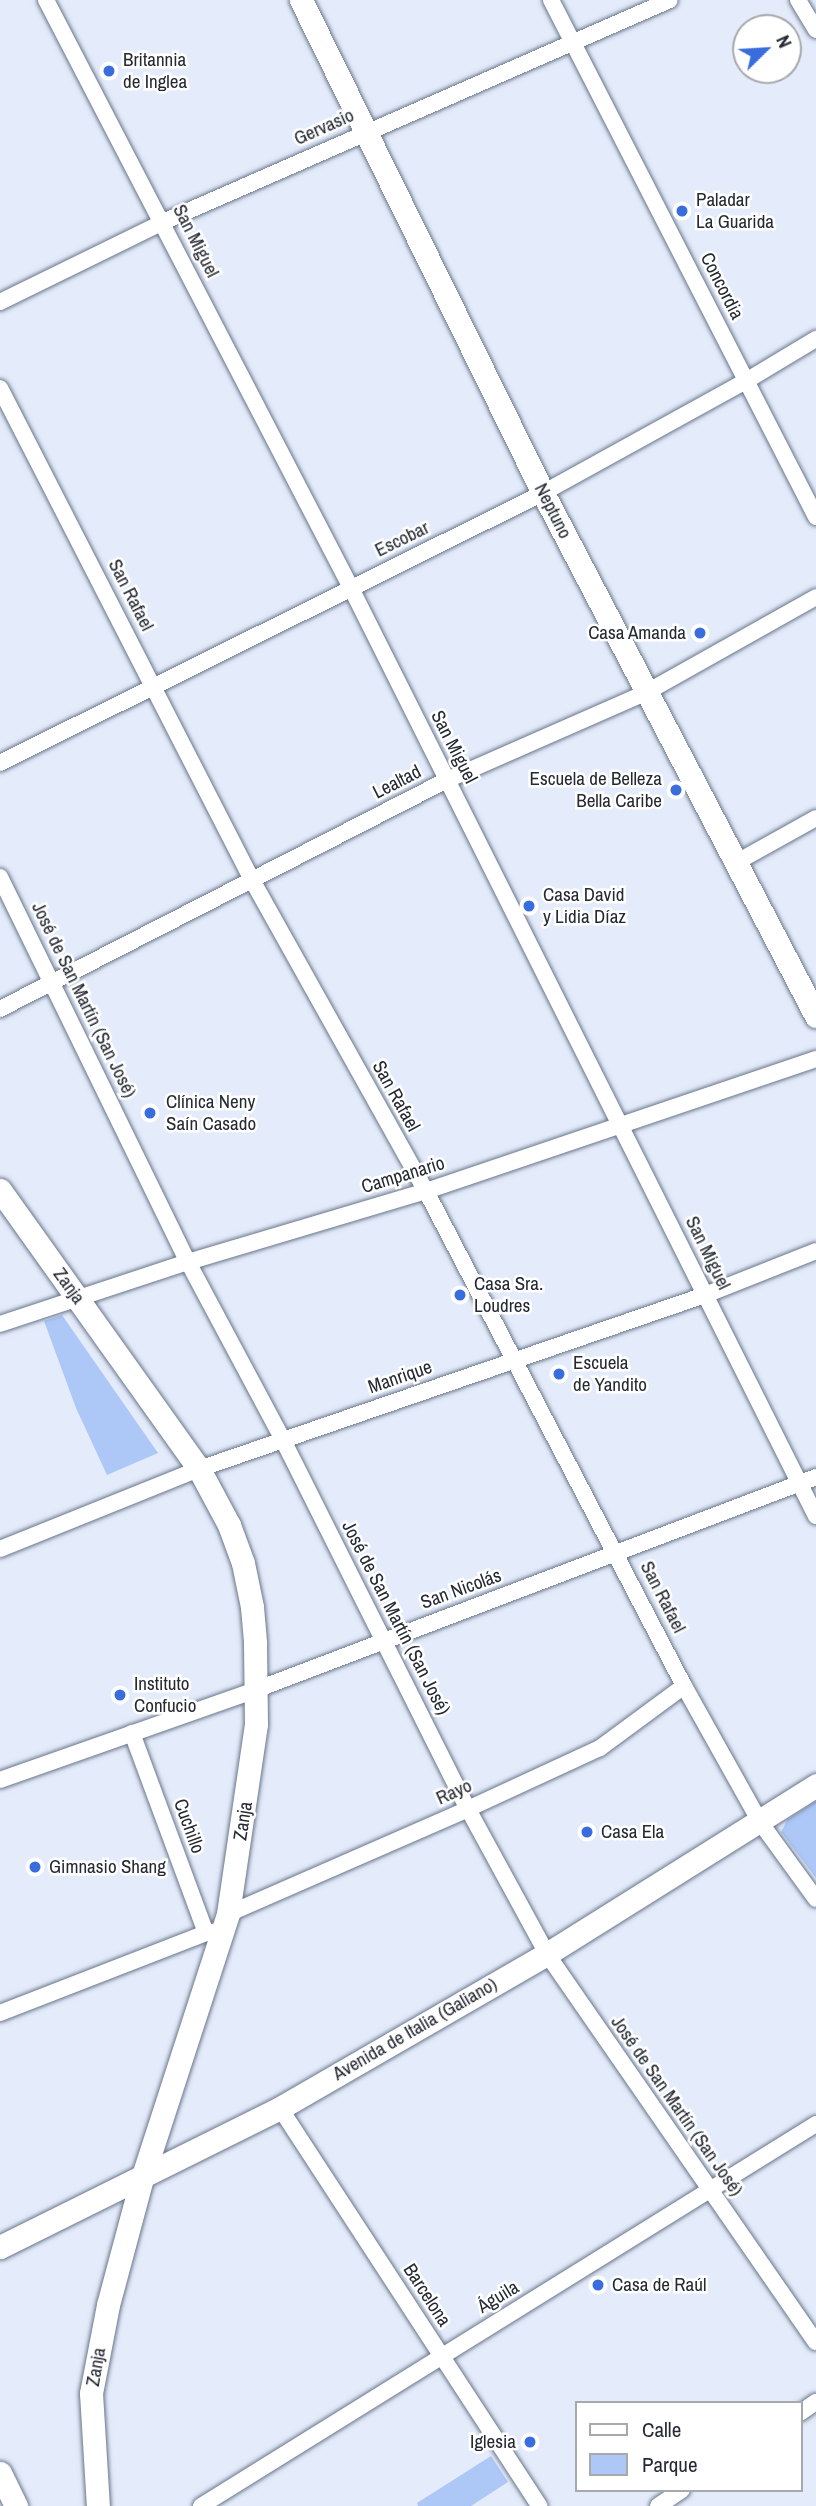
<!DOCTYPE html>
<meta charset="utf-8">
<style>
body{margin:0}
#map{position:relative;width:816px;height:2506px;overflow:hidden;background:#e4ecfb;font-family:"Archivo Narrow",sans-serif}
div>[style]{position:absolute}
.green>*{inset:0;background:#adc7f7}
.roads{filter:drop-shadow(0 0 2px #69758a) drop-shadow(0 0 2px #69758a)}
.street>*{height:16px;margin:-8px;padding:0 8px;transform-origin:8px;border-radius:8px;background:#fff}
.secondary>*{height:23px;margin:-11.5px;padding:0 11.5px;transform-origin:11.5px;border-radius:11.5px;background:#fff}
.dots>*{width:19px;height:19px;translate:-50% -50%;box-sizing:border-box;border:4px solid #fff;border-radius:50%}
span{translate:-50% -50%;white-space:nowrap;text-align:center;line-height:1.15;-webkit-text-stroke:5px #fff;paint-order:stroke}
.poi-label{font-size:19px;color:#242932}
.left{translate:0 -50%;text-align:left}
.right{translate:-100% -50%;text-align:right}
.street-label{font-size:19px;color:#242932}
.legend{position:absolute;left:575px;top:2401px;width:228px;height:91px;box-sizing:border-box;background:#fff;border:2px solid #a7a9ad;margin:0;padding:9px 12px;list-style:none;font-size:21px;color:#242932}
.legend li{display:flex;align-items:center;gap:14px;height:35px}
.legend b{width:35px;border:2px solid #a7a9ad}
.north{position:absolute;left:732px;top:14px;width:70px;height:70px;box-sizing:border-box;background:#fff;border:2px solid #a7a9ad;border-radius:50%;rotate:66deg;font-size:19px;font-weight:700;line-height:28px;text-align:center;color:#242932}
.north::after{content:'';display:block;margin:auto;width:24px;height:32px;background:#396cdc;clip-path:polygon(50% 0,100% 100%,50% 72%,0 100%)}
</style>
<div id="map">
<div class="green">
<div style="clip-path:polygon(62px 1315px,158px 1453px,107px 1475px,76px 1408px,44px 1321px)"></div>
<div style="clip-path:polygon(816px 1801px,816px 1878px,781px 1832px,787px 1820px)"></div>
<div style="clip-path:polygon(491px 2456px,508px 2482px,471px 2506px,418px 2506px,417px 2503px)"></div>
</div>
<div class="roads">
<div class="street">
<div style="left:46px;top:0;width:662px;rotate:62.58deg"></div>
<div style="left:351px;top:588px;width:1038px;rotate:63.39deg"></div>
<div style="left:551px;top:0;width:581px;rotate:62.86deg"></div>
<div style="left:798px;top:0;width:35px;rotate:59deg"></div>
<div style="left:0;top:302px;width:182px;rotate:-26.1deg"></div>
<div style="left:163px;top:222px;width:553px;rotate:-23.65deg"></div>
<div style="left:0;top:388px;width:553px;rotate:62.88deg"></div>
<div style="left:252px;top:880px;width:356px;rotate:60.8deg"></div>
<div style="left:426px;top:1191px;width:558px;rotate:62.47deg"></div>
<div style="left:684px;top:1686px;width:156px;rotate:60.8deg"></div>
<div style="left:760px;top:1822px;width:95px;rotate:54deg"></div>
<div style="left:0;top:763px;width:606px;rotate:-26.44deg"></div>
<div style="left:543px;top:493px;width:232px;rotate:-28.9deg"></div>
<div style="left:746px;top:381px;width:82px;rotate:-31deg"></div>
<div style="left:737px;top:862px;width:90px;rotate:-29.1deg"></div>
<div style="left:0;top:877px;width:428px;rotate:64deg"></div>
<div style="left:188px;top:1262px;width:202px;rotate:61.9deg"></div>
<div style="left:283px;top:1440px;width:413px;rotate:63.4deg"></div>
<div style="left:468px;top:1809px;width:165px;rotate:61.4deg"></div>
<div style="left:547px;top:1954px;width:472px;rotate:55.3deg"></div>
<div style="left:0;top:1009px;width:502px;rotate:-27.13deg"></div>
<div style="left:447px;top:780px;width:219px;rotate:-23.7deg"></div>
<div style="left:647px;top:692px;width:194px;rotate:-29.3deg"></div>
<div style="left:0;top:1324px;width:198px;rotate:-18.3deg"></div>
<div style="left:188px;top:1262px;width:248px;rotate:-16.6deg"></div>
<div style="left:426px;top:1191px;width:412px;rotate:-18.7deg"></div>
<div style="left:0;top:1549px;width:214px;rotate:-21.9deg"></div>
<div style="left:199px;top:1469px;width:535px;rotate:-18.98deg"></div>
<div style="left:705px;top:1295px;width:119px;rotate:-21.6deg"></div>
<div style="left:132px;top:1733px;width:213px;rotate:69.7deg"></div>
<div style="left:0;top:1780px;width:274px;rotate:-19.4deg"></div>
<div style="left:258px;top:1689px;width:597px;rotate:-20.8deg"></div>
<div style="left:228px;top:1914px;width:262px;rotate:-23.6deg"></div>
<div style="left:468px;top:1809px;width:145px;rotate:-24.8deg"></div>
<div style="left:600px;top:1748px;width:104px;rotate:-36.4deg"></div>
<div style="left:0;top:2013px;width:221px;rotate:-21.2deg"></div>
<div style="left:206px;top:1933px;width:17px;rotate:-10deg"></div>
<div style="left:280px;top:2108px;width:475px;rotate:56.9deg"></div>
<div style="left:800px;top:2413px;width:19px;rotate:-35deg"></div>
<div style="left:201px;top:2506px;width:724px;rotate:-31.85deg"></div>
<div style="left:658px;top:2506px;width:29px;rotate:-34deg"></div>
</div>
<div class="secondary">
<div style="left:301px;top:0;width:549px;rotate:63.85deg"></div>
<div style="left:543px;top:493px;width:590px;rotate:62.44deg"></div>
<div style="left:0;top:1190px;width:343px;rotate:54.5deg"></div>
<div style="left:199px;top:1469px;width:64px;rotate:61.8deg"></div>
<div style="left:229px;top:1525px;width:40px;rotate:69.8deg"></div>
<div style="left:243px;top:1563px;width:45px;rotate:78.4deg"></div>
<div style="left:252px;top:1607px;width:36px;rotate:85deg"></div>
<div style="left:255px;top:1643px;width:81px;rotate:89.3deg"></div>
<div style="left:256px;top:1724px;width:192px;rotate:98.4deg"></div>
<div style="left:228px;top:1914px;width:278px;rotate:108deg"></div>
<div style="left:142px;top:2178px;width:131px;rotate:105deg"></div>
<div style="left:108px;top:2305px;width:90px;rotate:100.9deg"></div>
<div style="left:91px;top:2393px;width:113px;rotate:86.5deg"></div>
<div style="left:0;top:2247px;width:313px;rotate:-26.4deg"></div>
<div style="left:280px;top:2108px;width:308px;rotate:-30deg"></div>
<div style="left:547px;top:1954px;width:318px;rotate:-32.1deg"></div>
<div style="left:0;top:2473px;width:37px;rotate:64deg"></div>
</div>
</div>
<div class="dots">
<div style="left:109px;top:71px;background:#396cdc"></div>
<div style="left:682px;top:211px;background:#396cdc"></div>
<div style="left:700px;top:633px;background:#396cdc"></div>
<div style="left:676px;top:790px;background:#396cdc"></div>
<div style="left:529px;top:906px;background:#396cdc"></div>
<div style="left:150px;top:1113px;background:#396cdc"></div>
<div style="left:460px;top:1295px;background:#396cdc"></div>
<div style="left:559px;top:1374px;background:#396cdc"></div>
<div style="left:120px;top:1695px;background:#396cdc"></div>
<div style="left:587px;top:1832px;background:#396cdc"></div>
<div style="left:35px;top:1867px;background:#396cdc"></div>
<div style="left:598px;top:2285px;background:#396cdc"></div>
<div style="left:530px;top:2442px;background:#396cdc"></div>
</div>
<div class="poi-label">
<span class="left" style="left:123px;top:71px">Britannia<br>de Inglea</span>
<span class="left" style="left:696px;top:211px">Paladar<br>La Guarida</span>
<span class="right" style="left:686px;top:633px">Casa Amanda</span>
<span class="right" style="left:662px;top:790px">Escuela de Belleza<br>Bella Caribe</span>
<span class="left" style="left:543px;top:906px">Casa David<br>y Lidia Díaz</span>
<span class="left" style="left:166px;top:1113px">Clínica Neny<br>Saín Casado</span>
<span class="left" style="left:474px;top:1295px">Casa Sra.<br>Loudres</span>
<span class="left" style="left:573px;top:1374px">Escuela<br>de Yandito</span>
<span class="left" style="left:134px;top:1695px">Instituto<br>Confucio</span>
<span class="left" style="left:601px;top:1832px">Casa Ela</span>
<span class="left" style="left:49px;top:1867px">Gimnasio Shang</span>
<span class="left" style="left:612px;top:2285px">Casa de Raúl</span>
<span class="right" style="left:516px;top:2442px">Iglesia</span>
</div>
<div class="street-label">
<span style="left:324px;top:127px;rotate:-24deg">Gervasio</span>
<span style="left:196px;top:241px;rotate:63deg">San Miguel</span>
<span style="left:722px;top:286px;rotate:63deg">Concordia</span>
<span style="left:553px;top:511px;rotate:63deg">Neptuno</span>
<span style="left:402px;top:539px;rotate:-26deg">Escobar</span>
<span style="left:131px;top:595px;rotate:63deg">San Rafael</span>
<span style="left:454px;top:747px;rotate:63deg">San Miguel</span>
<span style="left:397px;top:782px;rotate:-27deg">Lealtad</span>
<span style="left:84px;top:1000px;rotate:64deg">José de San Martín (San José)</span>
<span style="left:396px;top:1096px;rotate:61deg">San Rafael</span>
<span style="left:403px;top:1175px;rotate:-17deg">Campanario</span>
<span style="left:708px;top:1253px;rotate:64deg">San Miguel</span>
<span style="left:69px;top:1286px;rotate:54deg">Zanja</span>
<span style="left:400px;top:1377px;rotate:-19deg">Manrique</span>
<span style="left:461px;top:1589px;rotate:-20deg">San Nicolás</span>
<span style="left:663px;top:1597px;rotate:63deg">San Rafael</span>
<span style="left:396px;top:1618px;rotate:63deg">José de San Martín (San José)</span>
<span style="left:454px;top:1792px;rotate:-24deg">Rayo</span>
<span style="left:243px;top:1821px;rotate:-81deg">Zanja</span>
<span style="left:189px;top:1826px;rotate:70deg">Cuchillo</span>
<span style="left:415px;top:2029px;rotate:-30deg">Avenida de Italia (Galiano)</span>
<span style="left:677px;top:2106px;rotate:55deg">José de San Martín (San José)</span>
<span style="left:427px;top:2295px;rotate:57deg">Barcelona</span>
<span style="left:498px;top:2297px;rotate:-31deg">Águila</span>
<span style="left:96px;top:2367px;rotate:-80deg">Zanja</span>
</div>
<ul class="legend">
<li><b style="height:9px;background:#fff"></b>Calle</li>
<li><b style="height:19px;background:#adc7f7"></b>Parque</li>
</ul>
<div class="north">N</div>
</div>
